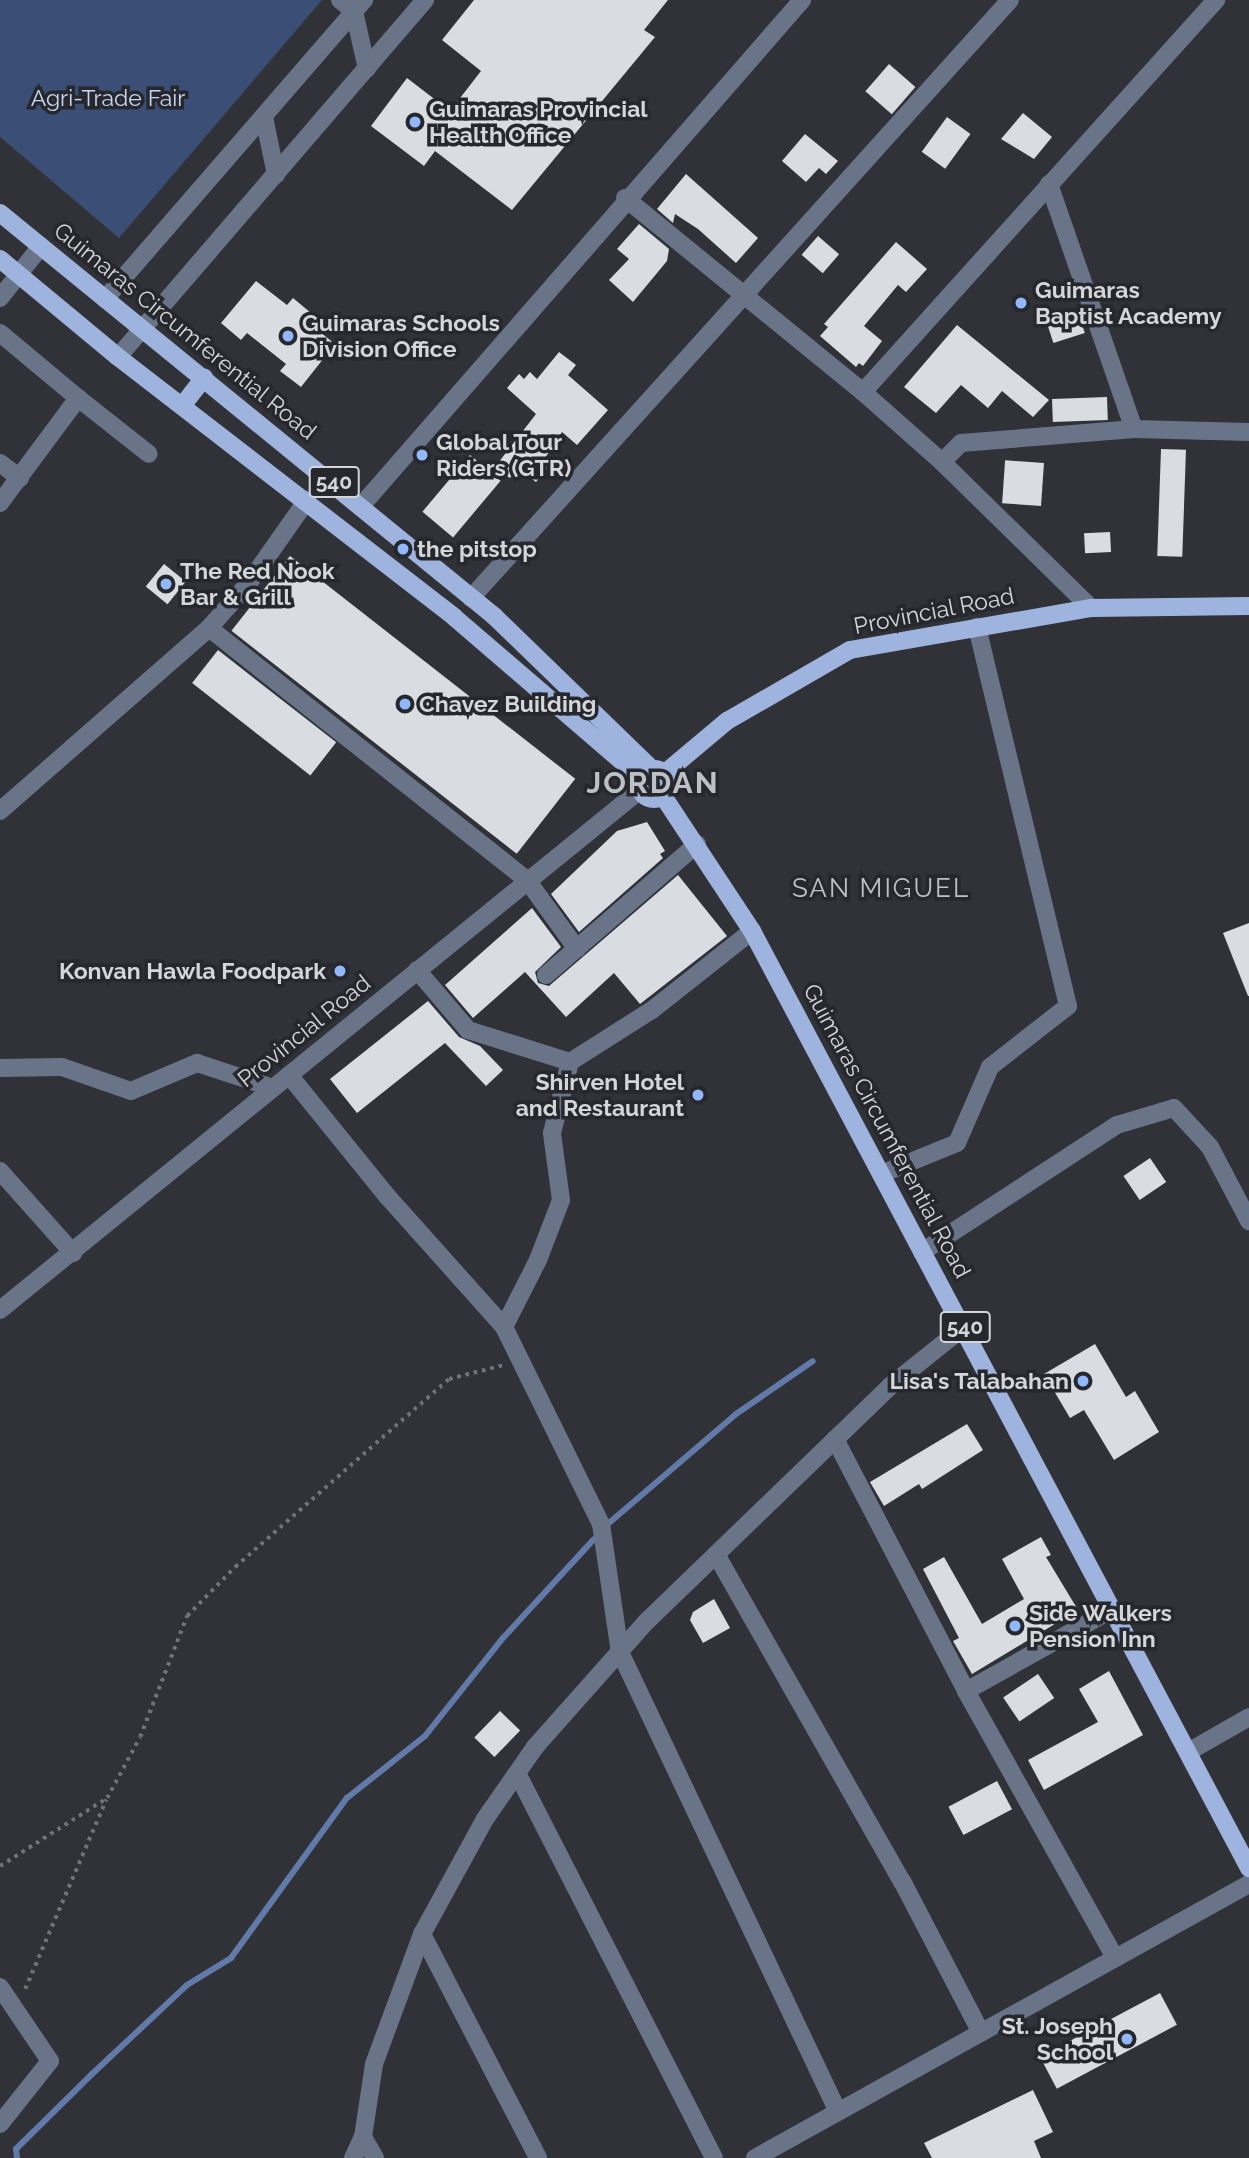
<!DOCTYPE html>
<style>
body{margin:0}
#map{position:relative;width:1249px;height:2158px;overflow:hidden;background:#303237;font-family:Raleway,sans-serif}
div>[style]{position:absolute}
.green>*{inset:0;background:#3a4e76}
.stream>*{height:6px;margin:-3px;padding:0 3px;transform-origin:3px;border-radius:3px;background:#627aa9}
.building>*{inset:0;background:#d9dce1;transform-origin:0 0}
.path>*{height:3.5px;margin-top:-1.75px;transform-origin:0;background:repeating-linear-gradient(90deg,#717377 0 3.5px,transparent 0 8.5px)}
.minor>*{height:18px;margin:-9px;padding:0 9px;transform-origin:9px;border-radius:9px;background:#697489}
.major>*{height:18px;margin:-9px;padding:0 9px;transform-origin:9px;border-radius:9px;background:#9eb4df}
.major>.ring{margin:-9px;padding:0;box-sizing:content-box;background:none;border:18px solid #9eb4df;border-radius:50%}
.dots>*{width:19px;height:19px;translate:-50% -50%;box-sizing:border-box;border:4px solid #26282d;border-radius:50%}
span{translate:-50% -50%;white-space:nowrap;text-align:center;line-height:1.15;-webkit-text-stroke:7px #26282d;paint-order:stroke}
.shield-label span{padding:2px 5px;background:#26282d;border:2px solid;border-radius:5px;-webkit-text-stroke-width:0}
.shield-label{font-size:21px;color:#d5d6d9;font-weight:700}
.park-label{font-size:23px;color:#c6d5f2}
.poi-label{font-size:23px;color:#d5d6d9;font-weight:700}
.left{translate:0 -50%;text-align:left}
.right{translate:-100% -50%;text-align:right}
.street-label{font-size:23px;color:#d5d6d9}
.quarter-label{font-size:26px;color:#bdc0c6;letter-spacing:2px}
.district-label{font-size:30px;color:#bdc0c6;font-weight:700;letter-spacing:2px}
</style>
<div id="map">
<div class="green">
<div style="clip-path:polygon(0 0,322px 0,119px 238px,0 137px)"></div>
</div>
<div class="stream">
<div style="left:609px;top:1523px;width:167px;rotate:-40.6deg"></div>
<div style="left:736px;top:1414px;width:93px;rotate:-34.5deg"></div>
<div style="left:17px;top:2158px;width:9px;rotate:-96deg"></div>
<div style="left:16px;top:2149px;width:107px;rotate:-44.6deg"></div>
<div style="left:92px;top:2074px;width:130px;rotate:-43.1deg"></div>
<div style="left:187px;top:1985px;width:52px;rotate:-31.5deg"></div>
<div style="left:231px;top:1958px;width:198px;rotate:-54.1deg"></div>
<div style="left:347px;top:1798px;width:100px;rotate:-38.5deg"></div>
<div style="left:425px;top:1736px;width:125px;rotate:-51.5deg"></div>
<div style="left:503px;top:1638px;width:134px;rotate:-47.4deg"></div>
</div>
<div class="building">
<div style="clip-path:polygon(474px 0,668px 0,644px 30px,655px 37px,512px 210px,435px 151px,424px 166px,371px 126px,407px 78px,450px 111px,481px 71px,442px 40px)"></div>
<div style="left:889px;top:64px;width:35px;height:36px;rotate:41deg"></div>
<div style="clip-path:polygon(1023px 113px,1052px 137px,1034px 159px,1001px 139px)"></div>
<div style="left:947px;top:117px;width:29px;height:43px;rotate:36deg"></div>
<div style="clip-path:polygon(805px 134px,838px 161px,826px 174px,819px 168px,806px 182px,782px 161px)"></div>
<div style="clip-path:polygon(686px 174px,758px 238px,736px 263px,698px 229px,675px 214px,673px 223px,657px 209px)"></div>
<div style="clip-path:polygon(639px 224px,669px 249px,667px 261px,633px 302px,609px 280px,629px 259px,617px 249px)"></div>
<div style="left:818px;top:236px;width:28px;height:25px;rotate:41deg"></div>
<div style="clip-path:polygon(896px 242px,927px 269px,906px 292px,898px 285px,864px 326px,882px 341px,863px 366px,859px 363px,856px 367px,820px 336px,828px 327px,824px 324px)"></div>
<div style="clip-path:polygon(256px 281px,287px 305px,293px 298px,311px 313px,305px 320px,335px 344px,301px 387px,280px 371px,286px 364px,247px 333px,241px 340px,221px 323px)"></div>
<div style="left:1078px;top:312px;width:22px;height:33px;rotate:72deg"></div>
<div style="clip-path:polygon(957px 325px,1049px 400px,1033px 417px,1002px 391px,988px 408px,961px 385px,936px 413px,904px 387px)"></div>
<div style="clip-path:polygon(559px 352px,576px 365px,568px 375px,608px 410px,577px 445px,562px 432px,545px 458px,551px 463px,536px 482px,517px 468px,510px 478px,495px 467px,536px 414px,507px 388px,519px 374px,524px 379px,530px 372px,537px 379px)"></div>
<div style="left:1107px;top:397px;width:23px;height:55px;rotate:88deg"></div>
<div style="left:1161px;top:449px;width:25px;height:107px;rotate:2deg"></div>
<div style="left:470px;top:455px;width:40px;height:74px;rotate:40deg"></div>
<div style="left:1044px;top:463px;width:43px;height:39px;rotate:94deg"></div>
<div style="left:1110px;top:532px;width:20px;height:26px;rotate:87deg"></div>
<div style="left:290px;top:556px;width:362px;height:95px;rotate:38deg"></div>
<div style="left:164px;top:564px;width:28px;height:29px;rotate:39deg"></div>
<div style="left:218px;top:650px;width:150px;height:42px;rotate:38deg"></div>
<div style="clip-path:polygon(647px 822px,665px 851px,660px 854px,663px 858px,579px 932px,551px 894px,617px 831px)"></div>
<div style="clip-path:polygon(678px 875px,727px 936px,640px 1004px,614px 973px,566px 1017px,525px 972px,473px 1018px,445px 985px,532px 908px,561px 947px,535px 972px,538px 983px,549px 986px)"></div>
<div style="clip-path:polygon(1249px 923px,1249px 996px,1248px 996px,1223px 933px)"></div>
<div style="clip-path:polygon(428px 1001px,459px 1037px,480px 1046px,503px 1070px,486px 1086px,445px 1043px,357px 1113px,330px 1079px)"></div>
<div style="left:1150px;top:1158px;width:29px;height:32px;rotate:56deg"></div>
<div style="clip-path:polygon(1095px 1344px,1126px 1397px,1135px 1391px,1159px 1432px,1114px 1460px,1084px 1410px,1070px 1418px,1044px 1374px)"></div>
<div style="clip-path:polygon(967px 1424px,983px 1450px,922px 1489px,919px 1484px,884px 1506px,870px 1482px)"></div>
<div style="clip-path:polygon(1041px 1537px,1051px 1555px,1046px 1557px,1078px 1610px,972px 1674px,953px 1641px,959px 1638px,923px 1569px,944px 1557px,982px 1624px,1024px 1599px,1002px 1559px)"></div>
<div style="clip-path:polygon(714px 1599px,730px 1628px,703px 1643px,690px 1620px,693px 1612px)"></div>
<div style="clip-path:polygon(1109px 1671px,1143px 1735px,1044px 1790px,1028px 1760px,1098px 1722px,1079px 1689px)"></div>
<div style="left:1038px;top:1674px;width:29px;height:42px;rotate:56deg"></div>
<div style="left:500px;top:1711px;width:28px;height:37px;rotate:44deg"></div>
<div style="left:997px;top:1781px;width:32px;height:55px;rotate:62deg"></div>
<div style="left:1160px;top:1993px;width:36px;height:136px;rotate:62deg"></div>
<div style="clip-path:polygon(1033px 2090px,1053px 2132px,1034px 2141px,1041px 2158px,932px 2158px,924px 2143px)"></div>
</div>
<div class="path">
<div style="left:0;top:1866px;width:127px;rotate:-32.4deg"></div>
<div style="left:107px;top:1798px;width:69px;rotate:-61.6deg"></div>
<div style="left:140px;top:1737px;width:130px;rotate:-68.8deg"></div>
<div style="left:187px;top:1616px;width:69px;rotate:-45.6deg"></div>
<div style="left:235px;top:1567px;width:285px;rotate:-41.3deg"></div>
<div style="left:449px;top:1379px;width:57px;rotate:-14.3deg"></div>
<div style="left:25px;top:1989px;width:206px;rotate:-66.8deg"></div>
</div>
<div class="minor">
<div style="left:340px;top:0;width:18px;rotate:38deg"></div>
<div style="left:354px;top:11px;width:59px;rotate:77.4deg"></div>
<div style="left:264px;top:117px;width:59px;rotate:78.3deg"></div>
<div style="left:1049px;top:184px;width:259px;rotate:70.9deg"></div>
<div style="left:625px;top:198px;width:307px;rotate:39.2deg"></div>
<div style="left:863px;top:392px;width:106px;rotate:41.5deg"></div>
<div style="left:942px;top:462px;width:209px;rotate:44.4deg"></div>
<div style="left:0;top:298px;width:66px;rotate:-51.7deg"></div>
<div style="left:105px;top:299px;width:396px;rotate:-49.1deg"></div>
<div style="left:0;top:333px;width:102px;rotate:39.8deg"></div>
<div style="left:118px;top:357px;width:471px;rotate:-49.3deg"></div>
<div style="left:863px;top:392px;width:528px;rotate:-48deg"></div>
<div style="left:942px;top:462px;width:27px;rotate:-45deg"></div>
<div style="left:961px;top:443px;width:174px;rotate:-4.6deg"></div>
<div style="left:1134px;top:429px;width:115px;rotate:1.5deg"></div>
<div style="left:0;top:463px;width:25px;rotate:37deg"></div>
<div style="left:0;top:503px;width:131px;rotate:-53.4deg"></div>
<div style="left:78px;top:398px;width:90px;rotate:38.3deg"></div>
<div style="left:362px;top:505px;width:670px;rotate:-48.93deg"></div>
<div style="left:471px;top:598px;width:805px;rotate:-47.97deg"></div>
<div style="left:209px;top:628px;width:406px;rotate:38.4deg"></div>
<div style="left:527px;top:880px;width:85px;rotate:54.1deg"></div>
<div style="left:0;top:811px;width:278px;rotate:-41.2deg"></div>
<div style="left:209px;top:628px;width:59px;rotate:-48.4deg"></div>
<div style="left:248px;top:584px;width:103px;rotate:-54.9deg"></div>
<div style="left:417px;top:970px;width:79px;rotate:49.6deg"></div>
<div style="left:468px;top:1030px;width:107px;rotate:17.4deg"></div>
<div style="left:546px;top:975px;width:200px;rotate:-40.9deg"></div>
<div style="left:0;top:1068px;width:62px;rotate:-0.9deg"></div>
<div style="left:62px;top:1067px;width:73px;rotate:19.2deg"></div>
<div style="left:131px;top:1091px;width:72px;rotate:-23deg"></div>
<div style="left:197px;top:1063px;width:80px;rotate:18.2deg"></div>
<div style="left:289px;top:1075px;width:156px;rotate:51deg"></div>
<div style="left:387px;top:1196px;width:176px;rotate:48.2deg"></div>
<div style="left:504px;top:1327px;width:220px;rotate:63.8deg"></div>
<div style="left:601px;top:1524px;width:129px;rotate:81.6deg"></div>
<div style="left:620px;top:1652px;width:509px;rotate:64.64deg"></div>
<div style="left:0;top:1171px;width:110px;rotate:48.3deg"></div>
<div style="left:881px;top:1174px;width:82px;rotate:-22.2deg"></div>
<div style="left:957px;top:1143px;width:83px;rotate:-66.5deg"></div>
<div style="left:990px;top:1067px;width:99px;rotate:-38deg"></div>
<div style="left:1068px;top:1006px;width:390px;rotate:-103.5deg"></div>
<div style="left:922px;top:1252px;width:233px;rotate:-33.1deg"></div>
<div style="left:1117px;top:1125px;width:59px;rotate:-16.6deg"></div>
<div style="left:1174px;top:1108px;width:53px;rotate:47.3deg"></div>
<div style="left:1210px;top:1147px;width:84px;rotate:62.2deg"></div>
<div style="left:0;top:1310px;width:825px;rotate:-39.09deg"></div>
<div style="left:504px;top:1327px;width:75px;rotate:-63.1deg"></div>
<div style="left:538px;top:1260px;width:64px;rotate:-69deg"></div>
<div style="left:561px;top:1200px;width:68px;rotate:-97.7deg"></div>
<div style="left:552px;top:1133px;width:73px;rotate:-75.8deg"></div>
<div style="left:570px;top:1062px;width:97px;rotate:-32.4deg"></div>
<div style="left:652px;top:1010px;width:127px;rotate:-38.3deg"></div>
<div style="left:835px;top:1439px;width:284px;rotate:62.5deg"></div>
<div style="left:966px;top:1691px;width:306px;rotate:60.8deg"></div>
<div style="left:717px;top:1556px;width:374px;rotate:60.4deg"></div>
<div style="left:902px;top:1881px;width:171px;rotate:62.5deg"></div>
<div style="left:966px;top:1691px;width:168px;rotate:-29.2deg"></div>
<div style="left:1188px;top:1752px;width:70px;rotate:-29.8deg"></div>
<div style="left:517px;top:1773px;width:432px;rotate:62.9deg"></div>
<div style="left:422px;top:1934px;width:252px;rotate:62.6deg"></div>
<div style="left:0;top:1987px;width:89px;rotate:56deg"></div>
<div style="left:50px;top:2061px;width:80px;rotate:128.4deg"></div>
<div style="left:363px;top:2137px;width:24px;rotate:60deg"></div>
<div style="left:353px;top:2158px;width:23px;rotate:-65deg"></div>
<div style="left:363px;top:2137px;width:74px;rotate:-81.4deg"></div>
<div style="left:374px;top:2064px;width:139px;rotate:-69.7deg"></div>
<div style="left:422px;top:1934px;width:131px;rotate:-61.3deg"></div>
<div style="left:485px;top:1819px;width:88px;rotate:-55.2deg"></div>
<div style="left:535px;top:1747px;width:167px;rotate:-48.4deg"></div>
<div style="left:646px;top:1622px;width:339px;rotate:-44deg"></div>
<div style="left:890px;top:1386px;width:95px;rotate:-38.6deg"></div>
<div style="left:755px;top:2158px;width:565px;rotate:-29.02deg"></div>
</div>
<div class="major">
<div style="left:0;top:213px;width:638px;rotate:39.21deg"></div>
<div style="left:494px;top:616px;width:220px;rotate:44.1deg"></div>
<div style="left:0;top:259px;width:153px;rotate:39.7deg"></div>
<div style="left:118px;top:357px;width:425px;rotate:37.7deg"></div>
<div style="left:454px;top:617px;width:245px;rotate:40.7deg"></div>
<div style="left:182px;top:406px;width:36px;rotate:-52deg"></div>
<div class="ring" style="left:639px;top:769px;width:12px;height:12px"></div>
<div style="left:665px;top:773px;width:81px;rotate:-40deg"></div>
<div style="left:727px;top:721px;width:142px;rotate:-30deg"></div>
<div style="left:850px;top:650px;width:245px;rotate:-9.9deg"></div>
<div style="left:1091px;top:608px;width:158px;rotate:-0.7deg"></div>
<div style="left:663px;top:796px;width:162px;rotate:56.6deg"></div>
<div style="left:752px;top:931px;width:1061px;rotate:62.06deg"></div>
</div>
<div class="dots">
<div style="left:415px;top:122px;background:#93b7fd"></div>
<div style="left:1021px;top:303px;background:#93b7fd"></div>
<div style="left:288px;top:336px;background:#93b7fd"></div>
<div style="left:422px;top:455px;background:#93b7fd"></div>
<div style="left:403px;top:549px;background:#93b7fd"></div>
<div style="left:166px;top:584px;background:#93b7fd"></div>
<div style="left:405px;top:704px;background:#93b7fd"></div>
<div style="left:340px;top:971px;background:#93b7fd"></div>
<div style="left:698px;top:1095px;background:#93b7fd"></div>
<div style="left:1083px;top:1381px;background:#93b7fd"></div>
<div style="left:1015px;top:1626px;background:#93b7fd"></div>
<div style="left:1127px;top:2039px;background:#93b7fd"></div>
</div>
<div class="shield-label">
<span style="left:334px;top:482px">540</span>
<span style="left:965px;top:1327px">540</span>
</div>
<div class="park-label">
<span style="left:108px;top:98px">Agri-Trade Fair</span>
</div>
<div class="poi-label">
<span class="left" style="left:429px;top:122px">Guimaras Provincial<br>Health Office</span>
<span class="left" style="left:1035px;top:303px">Guimaras<br>Baptist Academy</span>
<span class="left" style="left:302px;top:336px">Guimaras Schools<br>Division Office</span>
<span class="left" style="left:436px;top:455px">Global Tour<br>Riders (GTR)</span>
<span class="left" style="left:417px;top:549px">the pitstop</span>
<span class="left" style="left:180px;top:584px">The Red Nook<br>Bar &amp; Grill</span>
<span class="left" style="left:419px;top:704px">Chavez Building</span>
<span class="right" style="left:326px;top:971px">Konvan Hawla Foodpark</span>
<span class="right" style="left:684px;top:1095px">Shirven Hotel<br>and Restaurant</span>
<span class="right" style="left:1069px;top:1381px">Lisa's Talabahan</span>
<span class="left" style="left:1029px;top:1626px">Side Walkers<br>Pension Inn</span>
<span class="right" style="left:1113px;top:2039px">St. Joseph<br>School</span>
</div>
<div class="street-label">
<span style="left:185px;top:331px;rotate:39deg">Guimaras Circumferential Road</span>
<span style="left:934px;top:611px;rotate:-11deg">Provincial Road</span>
<span style="left:304px;top:1031px;rotate:-39deg">Provincial Road</span>
<span style="left:887px;top:1131px;rotate:62deg">Guimaras Circumferential Road</span>
</div>
<div class="quarter-label">
<span style="left:881px;top:889px">SAN MIGUEL</span>
</div>
<div class="district-label">
<span style="left:653px;top:783px">JORDAN</span>
</div>
</div>
